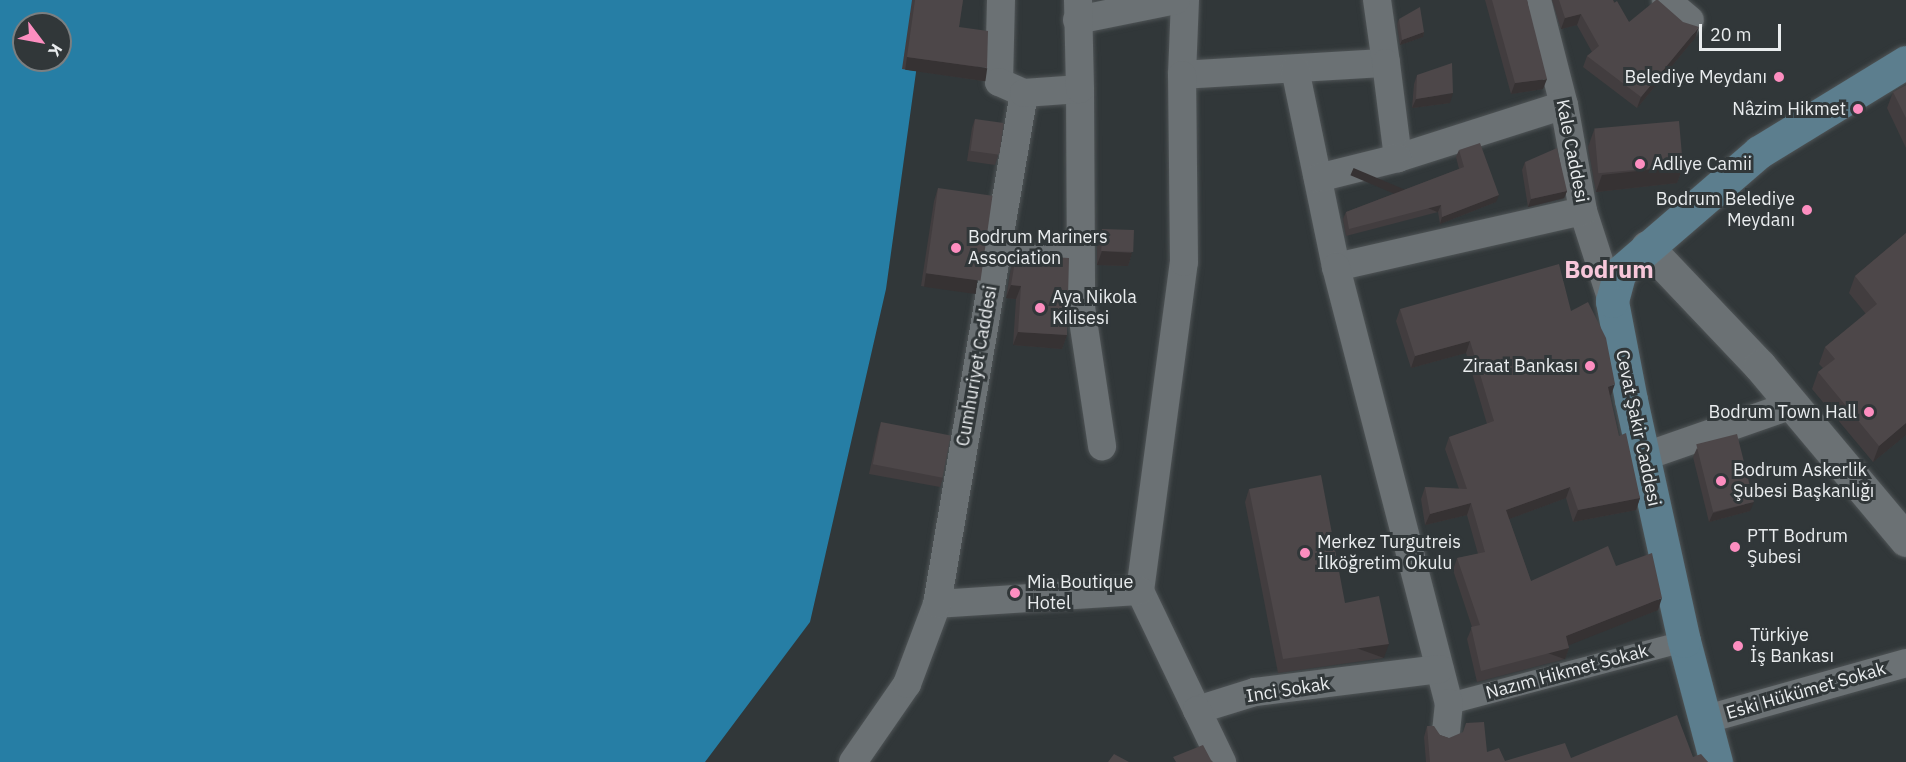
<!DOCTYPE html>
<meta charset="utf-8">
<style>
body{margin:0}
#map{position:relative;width:1906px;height:762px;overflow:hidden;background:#313739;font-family:"IBM Plex Sans",sans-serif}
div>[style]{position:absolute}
.water>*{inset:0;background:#267ea5}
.roads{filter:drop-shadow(0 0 2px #4f5456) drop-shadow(0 0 2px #4f5456)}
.pedestrian>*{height:21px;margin:-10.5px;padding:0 10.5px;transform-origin:10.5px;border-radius:10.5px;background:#6b7174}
.minor>*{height:28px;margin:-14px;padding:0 14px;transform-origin:14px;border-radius:14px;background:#6b7174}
.tertiary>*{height:33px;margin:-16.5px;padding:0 16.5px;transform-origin:16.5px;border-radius:16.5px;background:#6b7174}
.secondary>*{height:33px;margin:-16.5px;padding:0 16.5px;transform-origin:16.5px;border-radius:16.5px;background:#5c7e8e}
.wall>*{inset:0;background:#423d3f}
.shaded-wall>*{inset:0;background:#363233;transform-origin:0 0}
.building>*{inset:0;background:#4d4749;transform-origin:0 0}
.dots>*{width:16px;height:16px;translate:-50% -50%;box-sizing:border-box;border:3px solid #313739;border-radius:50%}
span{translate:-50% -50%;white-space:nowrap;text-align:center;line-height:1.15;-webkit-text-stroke:6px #313739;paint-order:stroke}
.poi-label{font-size:18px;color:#e9ecee}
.right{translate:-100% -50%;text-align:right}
.left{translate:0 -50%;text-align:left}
.street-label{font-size:18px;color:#e9ecee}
.district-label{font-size:24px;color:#f7c7da;font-weight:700}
.north{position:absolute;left:12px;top:12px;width:60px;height:60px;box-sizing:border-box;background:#313739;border:2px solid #7b7f81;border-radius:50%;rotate:122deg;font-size:16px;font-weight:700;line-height:24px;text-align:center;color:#e9ecee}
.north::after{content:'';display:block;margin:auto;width:21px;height:27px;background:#fd8ec0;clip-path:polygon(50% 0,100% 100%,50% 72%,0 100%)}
.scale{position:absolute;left:1699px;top:24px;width:82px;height:27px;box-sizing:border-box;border:3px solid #e9ecee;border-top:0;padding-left:8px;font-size:18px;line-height:21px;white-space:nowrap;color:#e9ecee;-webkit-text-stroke:4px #313739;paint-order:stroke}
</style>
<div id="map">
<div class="water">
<div style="clip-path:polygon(evenodd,0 0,926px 0,886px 289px,810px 622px,705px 762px,0 762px,0 0,24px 24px,60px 24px,60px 60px,24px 60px,24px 24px)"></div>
</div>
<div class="roads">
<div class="pedestrian">
<div style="left:996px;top:255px;width:83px"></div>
<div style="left:1449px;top:703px;width:243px;rotate:-14.8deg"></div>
</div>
<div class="minor">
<div style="left:1001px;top:0;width:82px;rotate:91.4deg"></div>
<div style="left:999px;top:82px;width:27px;rotate:24deg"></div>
<div style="left:1185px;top:0;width:75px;rotate:92.3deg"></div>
<div style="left:1182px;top:75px;width:204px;rotate:-3.4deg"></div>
<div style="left:1386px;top:63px;width:64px;rotate:-98.1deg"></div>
<div style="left:1537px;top:0;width:108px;rotate:75.6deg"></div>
<div style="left:1564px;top:105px;width:108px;rotate:79.8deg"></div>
<div style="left:1583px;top:211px;width:95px;rotate:72.1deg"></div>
<div style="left:1666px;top:0;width:31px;rotate:40deg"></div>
<div style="left:1077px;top:20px;width:101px;rotate:-11.4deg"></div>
<div style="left:1386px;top:63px;width:96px;rotate:82.8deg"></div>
<div style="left:1398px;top:158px;width:174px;rotate:-17.7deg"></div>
<div style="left:1295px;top:69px;width:202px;rotate:78.3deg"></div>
<div style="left:1336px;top:267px;width:253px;rotate:-12.8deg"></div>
<div style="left:1080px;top:89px;width:218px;rotate:89.7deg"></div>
<div style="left:1081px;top:307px;width:141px;rotate:81.4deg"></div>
<div style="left:1318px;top:178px;width:82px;rotate:-14deg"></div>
<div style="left:1336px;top:267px;width:450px;rotate:75.5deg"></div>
<div style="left:1449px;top:703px;width:29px;rotate:96deg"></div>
<div style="left:1643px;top:457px;width:158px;rotate:-19.2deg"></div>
<div style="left:1140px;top:591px;width:332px;rotate:-82.4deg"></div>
<div style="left:1184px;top:262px;width:187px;rotate:-90.6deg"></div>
<div style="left:1140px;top:591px;width:132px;rotate:64.4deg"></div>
<div style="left:1197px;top:710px;width:61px;rotate:-17.2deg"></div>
<div style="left:1255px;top:692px;width:186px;rotate:-7.1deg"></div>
<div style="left:937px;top:604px;width:203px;rotate:-3.7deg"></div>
<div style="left:1197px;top:710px;width:58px;rotate:64.3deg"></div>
<div style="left:1707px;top:719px;width:207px;rotate:-15.7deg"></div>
<div style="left:853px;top:762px;width:95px;rotate:-55.3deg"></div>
<div style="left:907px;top:684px;width:85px;rotate:-69.4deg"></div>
<div style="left:937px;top:604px;width:518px;rotate:-80.34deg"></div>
<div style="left:1024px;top:93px;width:56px;rotate:-4.1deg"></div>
<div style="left:1080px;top:89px;width:89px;rotate:-91.3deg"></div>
</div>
<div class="tertiary">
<div style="left:1647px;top:247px;width:164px;rotate:46.5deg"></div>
<div style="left:1760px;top:366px;width:227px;rotate:50deg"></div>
</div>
<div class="secondary">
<div style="left:1716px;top:762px;width:125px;rotate:-104.8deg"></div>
<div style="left:1684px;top:641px;width:247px;rotate:-102.4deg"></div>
<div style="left:1631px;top:400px;width:101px;rotate:-100.9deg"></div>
<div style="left:1612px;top:301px;width:30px;rotate:-75deg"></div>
<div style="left:1620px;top:272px;width:184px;rotate:-40.8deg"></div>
<div style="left:1759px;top:152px;width:172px;rotate:-31.5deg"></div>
</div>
</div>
<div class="wall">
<div style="clip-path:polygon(912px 0,963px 0,959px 27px,983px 81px,902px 69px)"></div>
<div style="clip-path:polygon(1485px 0,1527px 0,1543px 89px,1511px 94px)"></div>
<div style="clip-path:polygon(1552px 0,1613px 0,1629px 22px,1695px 38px,1637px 108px,1583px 67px,1587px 56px,1592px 52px,1577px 25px,1561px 29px)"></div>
<div style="clip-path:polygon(1399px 19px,1424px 32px,1423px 37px,1400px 45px,1397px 24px)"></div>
<div style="clip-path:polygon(1417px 75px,1450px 103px,1412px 108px,1414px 84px)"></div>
<div style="clip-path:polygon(1906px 85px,1906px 148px,1887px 108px,1893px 92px)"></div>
<div style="clip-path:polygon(975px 119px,998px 156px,995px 165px,967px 161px,972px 128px)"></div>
<div style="clip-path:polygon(1594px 130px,1683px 166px,1677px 183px,1596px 192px,1588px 147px)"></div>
<div style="clip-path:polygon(1459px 150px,1496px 202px,1440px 224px,1438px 212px,1346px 236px,1343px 219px,1346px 212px,1459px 169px,1456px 157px)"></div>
<div style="clip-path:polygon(1525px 162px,1567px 191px,1564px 198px,1528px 207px,1522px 170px)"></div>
<div style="clip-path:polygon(938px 188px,973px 293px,921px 286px,934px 201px)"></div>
<div style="clip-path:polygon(1102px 229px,1132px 253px,1128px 266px,1097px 265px,1097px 242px)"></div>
<div style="clip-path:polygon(1906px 233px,1906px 435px,1873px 462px,1812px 389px,1818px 372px,1823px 368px,1819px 364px,1825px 347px,1866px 314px,1849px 293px,1855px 276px)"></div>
<div style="clip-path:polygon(1016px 255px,1067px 335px,1062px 349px,1013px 345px,1016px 299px,1006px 298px,1011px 268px)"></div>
<div style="clip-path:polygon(1400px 309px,1571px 311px,1611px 395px,1610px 396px,1619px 436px,1640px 498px,1636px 510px,1573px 522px,1566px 498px,1509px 519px,1531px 581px,1616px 566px,1658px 610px,1568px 645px,1569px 648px,1565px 659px,1477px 682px,1467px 639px,1472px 627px,1453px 570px,1457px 558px,1478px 554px,1467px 515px,1425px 525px,1421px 499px,1425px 487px,1459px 489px,1445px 449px,1449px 437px,1487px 424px,1466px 353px,1411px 368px,1396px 321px)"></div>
<div style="clip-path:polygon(881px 422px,943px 478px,940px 487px,869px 474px,878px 432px)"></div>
<div style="clip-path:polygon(1697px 448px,1750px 511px,1709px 522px,1693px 457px)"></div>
<div style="clip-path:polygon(1249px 489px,1345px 603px,1384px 658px,1278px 673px,1245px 502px)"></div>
<div style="clip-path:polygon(1427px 726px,1440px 735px,1487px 752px,1505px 761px,1571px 758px,1693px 757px,1708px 762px,1426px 762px,1424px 737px)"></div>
</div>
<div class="shaded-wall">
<div style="clip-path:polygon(1581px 14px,1577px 25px,1561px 29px,1565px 18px)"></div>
<div style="clip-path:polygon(1699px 27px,1695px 38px,1637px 108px,1641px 97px)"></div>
<div style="clip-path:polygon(1424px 32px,1423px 37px,1400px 45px,1402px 40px)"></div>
<div style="left:907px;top:57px;width:81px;height:13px;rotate:8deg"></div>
<div style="clip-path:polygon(1547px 79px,1543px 89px,1511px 94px,1515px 83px)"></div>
<div style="clip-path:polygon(1453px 93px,1450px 103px,1412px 108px,1416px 99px)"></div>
<div style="clip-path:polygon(1683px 166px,1677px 183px,1596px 192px,1602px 175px)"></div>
<div style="clip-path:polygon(1567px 191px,1564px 198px,1528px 207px,1531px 199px)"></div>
<div style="clip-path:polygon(1499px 195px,1496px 202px,1440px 224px,1442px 217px)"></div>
<div style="left:1441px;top:205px;width:8px;height:95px;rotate:113deg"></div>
<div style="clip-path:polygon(1102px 251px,1132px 253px,1128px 266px,1097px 265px)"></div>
<div style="left:926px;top:273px;width:52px;height:14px;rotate:8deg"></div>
<div style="clip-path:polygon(1011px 285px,1021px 286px,1016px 299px,1006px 298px)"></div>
<div style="clip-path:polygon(1018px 332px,1067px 335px,1062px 349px,1013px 345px)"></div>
<div style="clip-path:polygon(1470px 341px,1466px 353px,1411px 368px,1415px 356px)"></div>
<div style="clip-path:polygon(1615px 384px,1611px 395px,1604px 399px,1608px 387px)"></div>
<div style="clip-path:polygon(1906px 423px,1906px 435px,1873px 462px,1879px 446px)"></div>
<div style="clip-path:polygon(1570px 487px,1566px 498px,1501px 522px,1506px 510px)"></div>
<div style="clip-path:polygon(1640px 498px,1636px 510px,1573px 522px,1578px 510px)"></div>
<div style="clip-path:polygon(1754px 502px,1750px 511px,1709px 522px,1713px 513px)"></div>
<div style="clip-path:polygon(1471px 503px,1467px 515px,1425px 525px,1430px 514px)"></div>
<div style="clip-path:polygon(1662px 598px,1658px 610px,1562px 648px,1566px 636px)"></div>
<div style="left:1389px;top:644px;width:15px;height:107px;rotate:110deg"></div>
<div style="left:1569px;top:648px;width:12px;height:91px;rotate:110deg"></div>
</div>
<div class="building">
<div style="clip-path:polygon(915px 0,963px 0,959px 27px,988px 31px,987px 68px,907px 57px)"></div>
<div style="clip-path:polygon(1492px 0,1527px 0,1547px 79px,1515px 83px)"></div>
<div style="clip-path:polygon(1559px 0,1613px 0,1614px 3px,1617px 1px,1629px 22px,1656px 0,1658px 0,1683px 22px,1699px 27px,1641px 97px,1587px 56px,1599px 46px,1581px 14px,1565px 18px)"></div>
<div style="clip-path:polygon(1420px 7px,1424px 32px,1402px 40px,1399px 19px)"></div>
<div style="clip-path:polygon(1452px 63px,1453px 93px,1416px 99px,1417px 75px)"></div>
<div style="clip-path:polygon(1906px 85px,1906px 118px,1893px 92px)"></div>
<div style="left:975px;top:119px;width:29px;height:32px;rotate:8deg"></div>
<div style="left:1679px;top:121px;width:45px;height:85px;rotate:85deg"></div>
<div style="clip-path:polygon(1480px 143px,1499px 195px,1442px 217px,1441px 205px,1349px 229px,1346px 212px,1464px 167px,1459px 150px)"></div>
<div style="clip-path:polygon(1557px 148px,1567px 191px,1531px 199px,1525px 162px)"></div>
<div style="left:938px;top:188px;width:55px;height:86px;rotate:8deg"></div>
<div style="left:1102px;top:229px;width:32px;height:22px;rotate:2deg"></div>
<div style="clip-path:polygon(1906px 233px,1906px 423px,1879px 446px,1818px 372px,1835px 359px,1825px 347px,1877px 304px,1855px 276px)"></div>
<div style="clip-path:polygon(1016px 255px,1069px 258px,1067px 335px,1018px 332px,1021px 286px,1011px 285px)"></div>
<div style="clip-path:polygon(1559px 264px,1571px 311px,1588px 302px,1606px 338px,1615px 384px,1608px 387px,1619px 436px,1626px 433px,1640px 498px,1578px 510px,1570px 487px,1506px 510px,1531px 581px,1608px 546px,1616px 566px,1652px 553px,1662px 598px,1566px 636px,1569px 648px,1481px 671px,1471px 627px,1480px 625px,1457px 558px,1485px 552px,1471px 503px,1430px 514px,1425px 487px,1467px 489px,1449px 437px,1494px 421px,1470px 341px,1415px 356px,1400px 309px)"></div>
<div style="left:881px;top:422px;width:71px;height:43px;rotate:11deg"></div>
<div style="left:1737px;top:434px;width:70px;height:42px;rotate:76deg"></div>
<div style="clip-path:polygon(1321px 475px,1345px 603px,1379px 596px,1389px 644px,1283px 659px,1249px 489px)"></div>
<div style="clip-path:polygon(1677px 715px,1693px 757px,1701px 754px,1708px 762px,1430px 762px,1427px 726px,1434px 726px,1440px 735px,1449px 738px,1463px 732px,1466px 723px,1484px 722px,1487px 752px,1499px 748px,1505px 761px,1565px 743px,1571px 758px)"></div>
<div style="clip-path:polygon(1203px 745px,1211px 760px,1213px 762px,1176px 762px,1173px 757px)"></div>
<div style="clip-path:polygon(1114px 754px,1129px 762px,1108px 762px)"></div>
</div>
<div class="dots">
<div style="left:1779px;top:77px;background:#fd8ec0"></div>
<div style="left:1858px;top:109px;background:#fd8ec0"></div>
<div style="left:1640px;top:164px;background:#fd8ec0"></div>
<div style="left:1807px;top:210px;background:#fd8ec0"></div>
<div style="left:956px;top:248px;background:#fd8ec0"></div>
<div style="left:1040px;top:308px;background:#fd8ec0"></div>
<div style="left:1590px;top:366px;background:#fd8ec0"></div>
<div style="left:1869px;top:412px;background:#fd8ec0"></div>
<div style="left:1721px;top:481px;background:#fd8ec0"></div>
<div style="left:1735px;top:547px;background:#fd8ec0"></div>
<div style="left:1305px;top:553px;background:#fd8ec0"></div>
<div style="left:1015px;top:593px;background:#fd8ec0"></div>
<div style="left:1738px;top:646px;background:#fd8ec0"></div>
</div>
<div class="poi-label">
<span class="right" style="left:1767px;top:77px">Belediye Meydanı</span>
<span class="right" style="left:1846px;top:109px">Nâzim Hikmet</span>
<span class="left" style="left:1652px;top:164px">Adliye Camii</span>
<span class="right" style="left:1795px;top:210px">Bodrum Belediye<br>Meydanı</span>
<span class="left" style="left:968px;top:248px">Bodrum Mariners<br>Association</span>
<span class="left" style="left:1052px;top:308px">Aya Nikola<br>Kilisesi</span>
<span class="right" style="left:1578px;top:366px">Ziraat Bankası</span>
<span class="right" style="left:1857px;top:412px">Bodrum Town Hall</span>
<span class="left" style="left:1733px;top:481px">Bodrum Askerlik<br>Şubesi Başkanlığı</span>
<span class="left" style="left:1747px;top:547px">PTT Bodrum<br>Şubesi</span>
<span class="left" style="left:1317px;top:553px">Merkez Turgutreis<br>İlköğretim Okulu</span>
<span class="left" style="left:1027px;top:593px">Mia Boutique<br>Hotel</span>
<span class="left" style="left:1750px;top:646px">Türkiye<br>İş Bankası</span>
</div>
<div class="street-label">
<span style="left:1572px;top:151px;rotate:79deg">Kale Caddesi</span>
<span style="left:977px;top:366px;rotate:-80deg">Cumhuriyet Caddesi</span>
<span style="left:1638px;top:428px;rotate:78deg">Cevat Şakir Caddesi</span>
<span style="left:1567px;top:672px;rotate:-15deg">Nazım Hikmet Sokak</span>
<span style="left:1288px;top:690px;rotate:-9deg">Inci Sokak</span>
<span style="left:1806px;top:691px;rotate:-16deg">Eski Hükümet Sokak</span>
</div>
<div class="district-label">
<span style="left:1609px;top:270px">Bodrum</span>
</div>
<div class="north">K</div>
<div class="scale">20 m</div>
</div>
